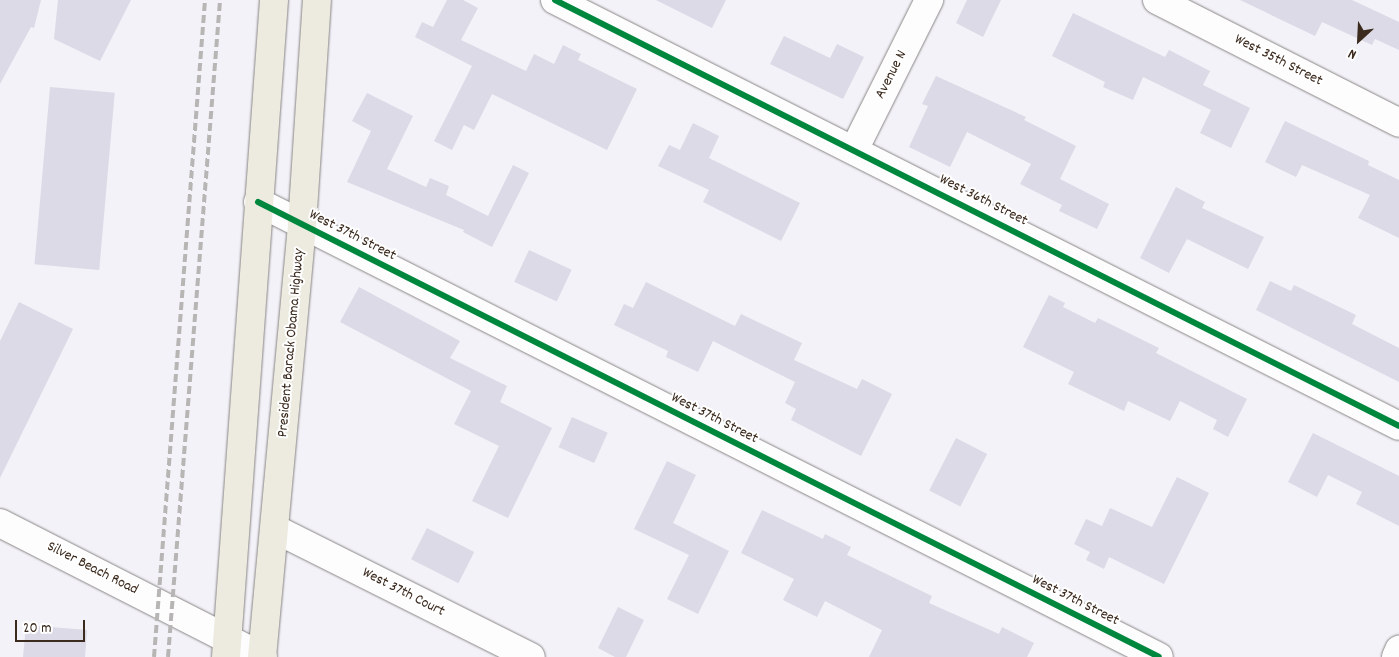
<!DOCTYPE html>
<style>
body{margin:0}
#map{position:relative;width:1399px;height:657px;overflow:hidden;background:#f3f2f8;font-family:Dekko,sans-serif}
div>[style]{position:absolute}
.building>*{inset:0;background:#dbdae6;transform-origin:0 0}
.roads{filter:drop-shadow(0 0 1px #898585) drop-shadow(0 0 1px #898585)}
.minor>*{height:28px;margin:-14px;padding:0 14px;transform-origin:14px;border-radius:14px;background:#fdfdfe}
.major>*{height:28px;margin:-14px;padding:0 14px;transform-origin:14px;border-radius:14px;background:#edeae0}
.rail>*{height:4px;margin-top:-2px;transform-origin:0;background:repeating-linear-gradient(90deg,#b8b6b5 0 8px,transparent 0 12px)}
.cycleway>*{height:6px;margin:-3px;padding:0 3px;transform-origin:3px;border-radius:3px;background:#00873e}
span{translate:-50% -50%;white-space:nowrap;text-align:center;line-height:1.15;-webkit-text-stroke:4px #fff;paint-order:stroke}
.street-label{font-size:15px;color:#3b2a1e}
.north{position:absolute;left:1334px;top:15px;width:50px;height:50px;-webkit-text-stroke:4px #fff;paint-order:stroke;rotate:205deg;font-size:14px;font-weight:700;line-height:20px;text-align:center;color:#3b2a1e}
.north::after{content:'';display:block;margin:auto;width:18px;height:22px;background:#3b2a1e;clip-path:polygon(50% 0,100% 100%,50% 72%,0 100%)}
.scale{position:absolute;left:15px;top:620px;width:70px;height:22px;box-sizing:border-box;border:2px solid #3b2a1e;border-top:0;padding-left:6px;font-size:15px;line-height:18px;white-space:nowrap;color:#3b2a1e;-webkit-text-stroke:4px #fff;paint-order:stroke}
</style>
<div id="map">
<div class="building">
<div style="clip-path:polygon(0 0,41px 0,34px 28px,31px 27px,0 84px)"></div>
<div style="clip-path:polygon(58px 0,131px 0,100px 61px,54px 39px)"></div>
<div style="clip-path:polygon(447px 0,463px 0,478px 8px,461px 40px,526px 71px,534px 54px,554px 64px,563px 45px,581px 54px,578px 60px,637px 89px,607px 150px,492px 94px,474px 130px,464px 125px,452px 150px,434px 141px,472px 66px,415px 37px,422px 22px,433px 27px)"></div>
<div style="clip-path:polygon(656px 0,726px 0,712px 28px)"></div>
<div style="clip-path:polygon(967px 0,1001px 0,983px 37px,956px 23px)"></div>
<div style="clip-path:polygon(1240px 0,1352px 0,1399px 22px,1399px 50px,1375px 39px,1372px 45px,1322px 22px,1315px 36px)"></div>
<div style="clip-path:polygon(1073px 13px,1165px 57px,1169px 50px,1210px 71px,1203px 85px,1250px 108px,1231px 148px,1200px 133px,1211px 110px,1143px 77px,1133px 100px,1103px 87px,1105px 82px,1052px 56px)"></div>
<div style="clip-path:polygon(784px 36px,830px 58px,837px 44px,864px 57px,843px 99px,770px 64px)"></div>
<div style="clip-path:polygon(936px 76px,1026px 117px,1024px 120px,1076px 146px,1060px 179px,1109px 204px,1097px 229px,1059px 211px,1062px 205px,1020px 184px,1031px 164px,967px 132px,950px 167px,909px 147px,928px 106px,922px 104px)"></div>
<div style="left:50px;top:87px;width:65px;height:178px;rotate:5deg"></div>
<div style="clip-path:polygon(367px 93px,413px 116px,387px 169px,426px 187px,430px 178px,449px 186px,446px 195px,488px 216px,513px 165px,529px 173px,492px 247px,463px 232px,464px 230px,347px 182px,371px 131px,352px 121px)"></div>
<div style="clip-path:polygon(1285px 121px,1369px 161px,1368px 165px,1399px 180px,1399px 238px,1358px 218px,1370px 195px,1302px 165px,1296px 177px,1265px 162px)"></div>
<div style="clip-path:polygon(693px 123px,719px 136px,709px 158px,800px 203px,781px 241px,703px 202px,709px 190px,658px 166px,669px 145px,680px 150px)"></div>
<div style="clip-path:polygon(1176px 187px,1205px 202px,1202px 208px,1264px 237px,1248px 269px,1187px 239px,1169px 273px,1140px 258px)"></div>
<div style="left:529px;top:250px;width:47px;height:35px;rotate:25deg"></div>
<div style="clip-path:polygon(1270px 281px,1291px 291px,1294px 285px,1356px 315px,1352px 324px,1399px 348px,1399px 382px,1256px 310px)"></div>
<div style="clip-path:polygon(646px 282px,735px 326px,741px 314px,802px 343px,794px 360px,857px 389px,862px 379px,892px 394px,861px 456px,791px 420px,796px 409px,785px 403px,795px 382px,713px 341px,698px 372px,666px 357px,668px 351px,614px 325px,624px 304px,633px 308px)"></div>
<div style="clip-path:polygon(359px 287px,460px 341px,450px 358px,507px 386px,500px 402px,552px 428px,508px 518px,472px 501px,499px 446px,454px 424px,471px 391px,340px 322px)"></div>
<div style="clip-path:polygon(1049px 295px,1065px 303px,1063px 307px,1095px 323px,1098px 318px,1159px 348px,1156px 353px,1247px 399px,1228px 437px,1213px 429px,1217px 420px,1180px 401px,1170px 421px,1128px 401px,1124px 411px,1068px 384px,1074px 372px,1023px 347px)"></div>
<div style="clip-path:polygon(19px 302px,73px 329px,0 478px,0 341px)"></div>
<div style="left:572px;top:417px;width:39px;height:33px;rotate:24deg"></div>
<div style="clip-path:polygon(1313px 433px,1399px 476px,1399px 526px,1356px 504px,1362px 492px,1328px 475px,1317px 497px,1288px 482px)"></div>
<div style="left:956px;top:438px;width:35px;height:59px;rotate:27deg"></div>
<div style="clip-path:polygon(667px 461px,696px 475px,673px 523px,729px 551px,698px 614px,667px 599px,689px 555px,634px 529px)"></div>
<div style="clip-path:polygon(1177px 477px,1209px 493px,1164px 584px,1109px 557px,1104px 569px,1086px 560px,1090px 552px,1074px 544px,1086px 519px,1102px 526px,1110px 508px,1152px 527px)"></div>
<div style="clip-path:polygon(762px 510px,823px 539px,825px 534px,851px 547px,847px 555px,932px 596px,929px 603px,999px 634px,1002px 627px,1034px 643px,1027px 657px,869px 657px,882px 630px,825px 601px,817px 617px,783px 600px,794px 579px,741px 553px)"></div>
<div style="left:427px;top:528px;width:53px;height:35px;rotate:27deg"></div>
<div style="clip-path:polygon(618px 607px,644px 620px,626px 657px,615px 657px,598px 648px)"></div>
<div style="clip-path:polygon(26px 625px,87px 630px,85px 657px,23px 657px)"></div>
</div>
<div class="roads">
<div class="minor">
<div style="left:555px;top:0;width:945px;rotate:26.78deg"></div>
<div style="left:1157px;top:0;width:271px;rotate:26.9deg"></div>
<div style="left:854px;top:150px;width:168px;rotate:-63.4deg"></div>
<div style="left:258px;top:202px;width:1009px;rotate:26.79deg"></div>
<div style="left:0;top:523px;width:295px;rotate:27deg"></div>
<div style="left:275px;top:529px;width:286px;rotate:26.6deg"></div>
<div style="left:1396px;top:657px;width:8px;rotate:-67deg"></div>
</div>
<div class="major">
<div style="left:226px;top:657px;width:659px;rotate:-85.82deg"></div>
<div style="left:262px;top:657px;width:434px;rotate:-84.7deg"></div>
<div style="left:302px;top:225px;width:225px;rotate:-86.2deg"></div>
</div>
</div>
<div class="rail">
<div style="left:154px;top:657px;width:659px;rotate:-85.56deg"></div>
<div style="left:168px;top:657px;width:659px;rotate:-85.47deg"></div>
</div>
<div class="cycleway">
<div style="left:555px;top:0;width:945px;rotate:26.78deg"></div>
<div style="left:258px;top:202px;width:1009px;rotate:26.79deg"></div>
</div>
<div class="street-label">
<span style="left:1278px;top:61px;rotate:27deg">West 35th Street</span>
<span style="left:892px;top:75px;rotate:-63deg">Avenue N</span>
<span style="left:983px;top:201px;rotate:27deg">West 36th Street</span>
<span style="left:352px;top:236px;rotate:27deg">West 37th Street</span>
<span style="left:292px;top:343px;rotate:-85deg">President Barack Obama Highway</span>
<span style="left:714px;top:419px;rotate:27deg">West 37th Street</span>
<span style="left:92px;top:569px;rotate:27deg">Silver Beach Road</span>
<span style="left:403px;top:593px;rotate:27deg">West 37th Court</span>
<span style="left:1075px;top:601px;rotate:27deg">West 37th Street</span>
</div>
<div class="north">N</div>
<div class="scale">20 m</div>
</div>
